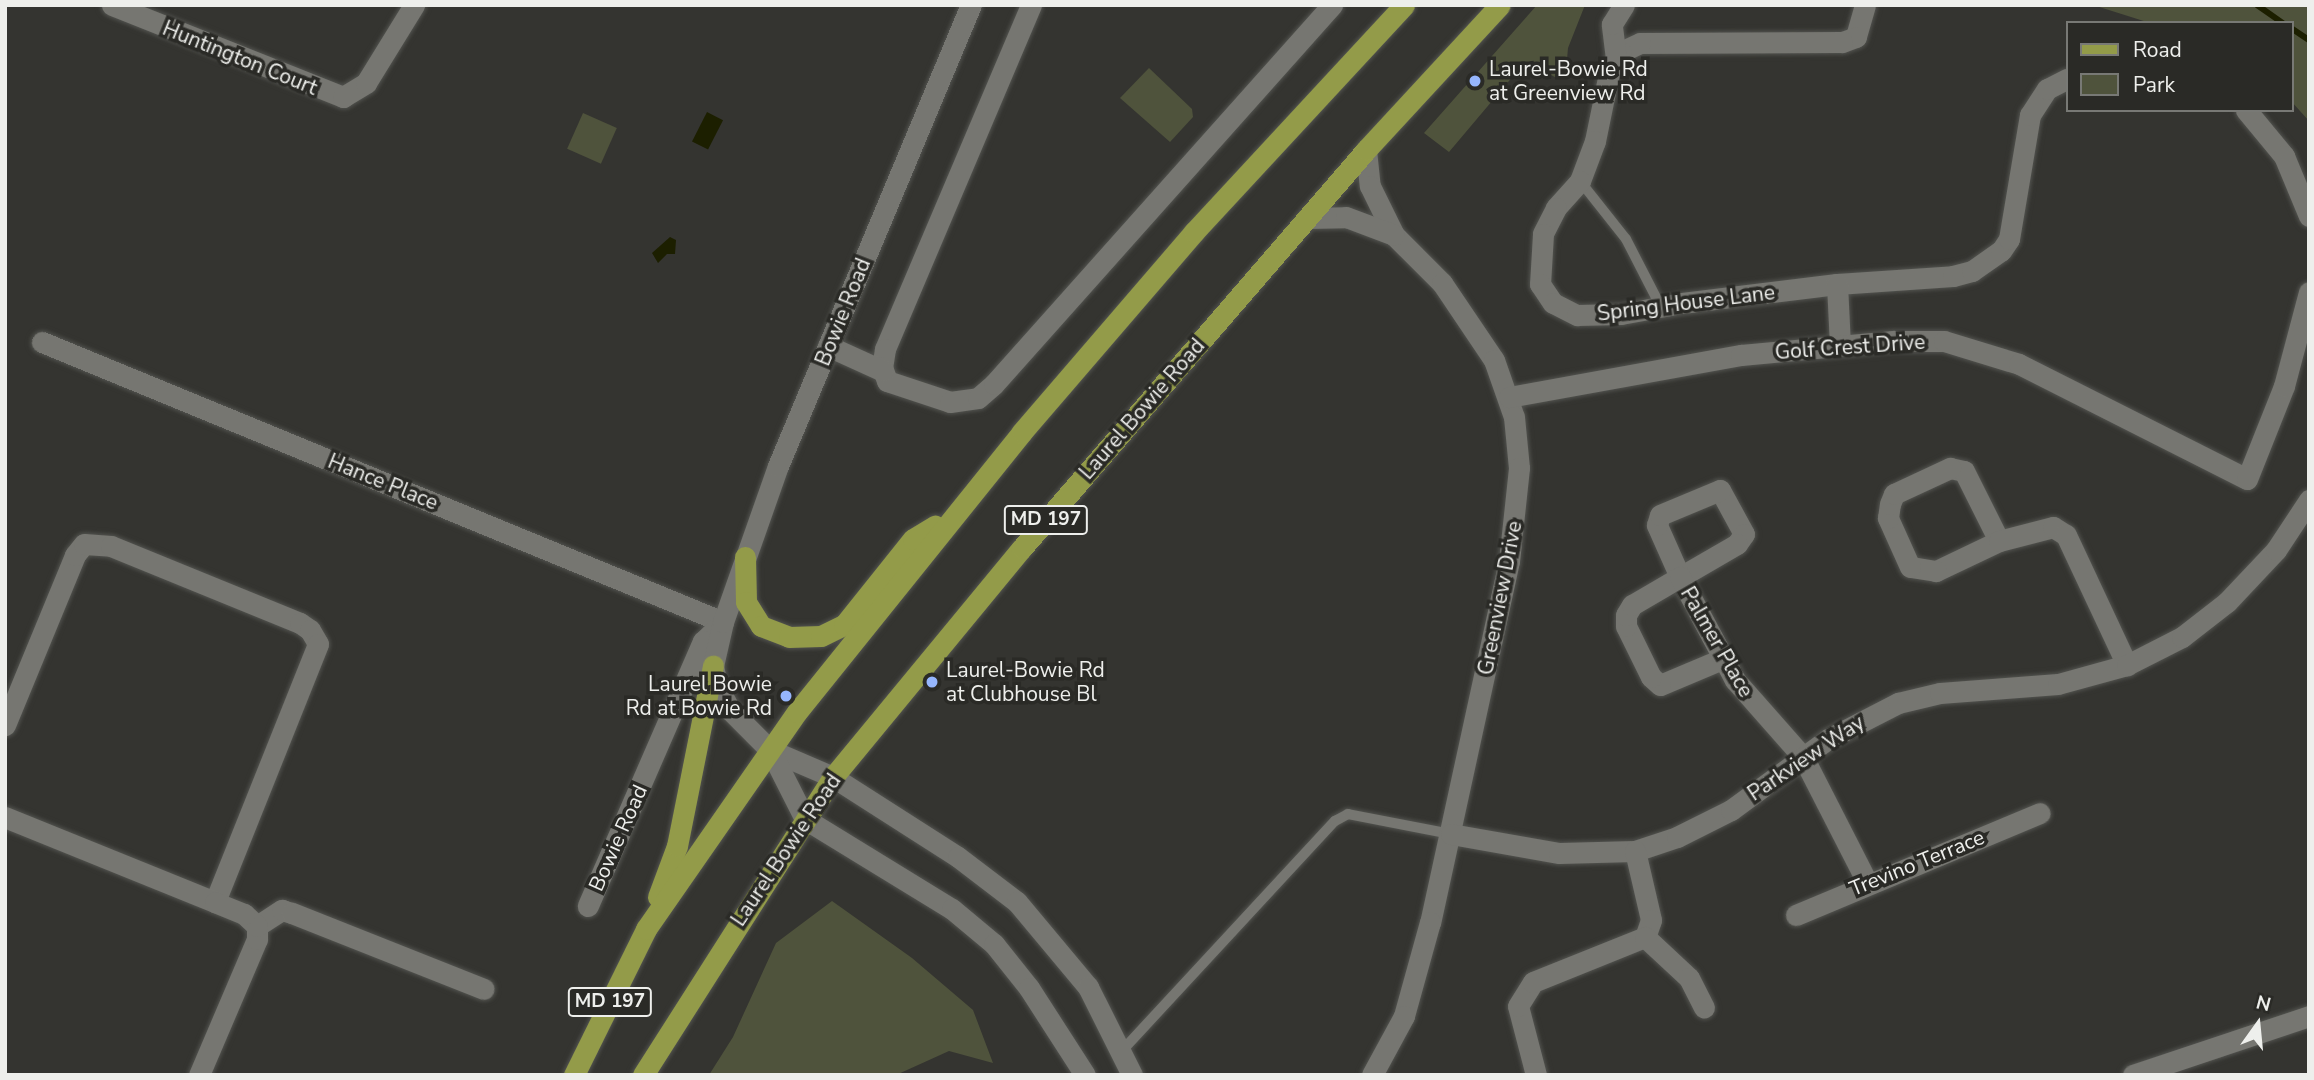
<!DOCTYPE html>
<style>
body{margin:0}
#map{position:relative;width:2314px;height:1080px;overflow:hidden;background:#343430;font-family:"Nunito Sans",sans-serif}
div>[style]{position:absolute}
.green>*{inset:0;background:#4f533c;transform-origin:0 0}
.water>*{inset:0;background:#1c1f00;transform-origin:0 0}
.stream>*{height:6px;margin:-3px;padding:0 3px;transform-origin:3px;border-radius:3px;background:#1c1f00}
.roads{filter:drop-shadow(0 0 2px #52534f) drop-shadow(0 0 2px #52534f)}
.lane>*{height:10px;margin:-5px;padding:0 5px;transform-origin:5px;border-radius:5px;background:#767671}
.street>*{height:21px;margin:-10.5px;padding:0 10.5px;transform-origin:10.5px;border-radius:10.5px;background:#767671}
.secondary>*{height:21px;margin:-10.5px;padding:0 10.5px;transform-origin:10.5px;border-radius:10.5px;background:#767671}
.primary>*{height:21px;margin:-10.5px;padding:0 10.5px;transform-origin:10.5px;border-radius:10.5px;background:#939b49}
.dots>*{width:19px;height:19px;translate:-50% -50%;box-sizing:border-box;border:4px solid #2a2a26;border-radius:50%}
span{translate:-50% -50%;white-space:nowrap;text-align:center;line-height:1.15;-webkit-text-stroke:7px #2a2a26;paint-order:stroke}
.shield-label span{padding:2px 5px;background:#2a2a26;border:2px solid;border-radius:5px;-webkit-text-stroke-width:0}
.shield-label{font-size:19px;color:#eeefec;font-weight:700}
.street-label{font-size:21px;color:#eeefec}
.poi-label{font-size:21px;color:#eeefec}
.left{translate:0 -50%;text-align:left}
.right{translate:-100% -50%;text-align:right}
.frame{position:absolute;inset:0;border:7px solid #eeefec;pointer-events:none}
.legend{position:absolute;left:2066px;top:21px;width:228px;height:91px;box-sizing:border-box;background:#2a2a26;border:2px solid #787975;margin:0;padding:9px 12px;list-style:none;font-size:21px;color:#eeefec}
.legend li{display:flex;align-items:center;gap:14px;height:35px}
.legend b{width:35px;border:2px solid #787975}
.north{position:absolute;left:2223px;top:989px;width:70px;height:70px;-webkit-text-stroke:5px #2a2a26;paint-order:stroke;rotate:15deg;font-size:19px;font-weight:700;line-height:28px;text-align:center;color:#eeefec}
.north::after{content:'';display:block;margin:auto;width:24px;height:32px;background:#eeefec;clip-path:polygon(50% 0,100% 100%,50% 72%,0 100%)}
</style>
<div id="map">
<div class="green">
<div style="clip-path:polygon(1537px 5px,1585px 5px,1568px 48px,1566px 71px,1559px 79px,1525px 62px,1449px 152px,1424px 133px)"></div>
<div style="clip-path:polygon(2093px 5px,2309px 5px,2309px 121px,2291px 101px,2291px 23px,2150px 23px)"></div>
<div style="clip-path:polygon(1149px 68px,1192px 109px,1193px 117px,1170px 142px,1120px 98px)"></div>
<div style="left:583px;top:113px;width:37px;height:39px;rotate:24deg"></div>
<div style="clip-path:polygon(832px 901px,912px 958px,973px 1010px,993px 1063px,949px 1051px,896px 1075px,709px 1075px,733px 1037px,776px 943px)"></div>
</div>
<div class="water">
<div style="left:707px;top:112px;width:18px;height:33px;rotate:27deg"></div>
<div style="clip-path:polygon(670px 237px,676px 240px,675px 254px,667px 254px,658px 263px,652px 253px)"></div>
</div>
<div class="stream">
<div style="left:2257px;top:5px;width:32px;rotate:35deg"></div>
<div style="left:2291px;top:28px;width:22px;rotate:34deg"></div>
</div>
<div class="roads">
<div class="lane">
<div style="left:1580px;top:181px;width:74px;rotate:51.6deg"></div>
<div style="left:1626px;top:239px;width:76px;rotate:62.8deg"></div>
<div style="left:1119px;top:1054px;width:318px;rotate:-47.2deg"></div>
<div style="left:1335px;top:821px;width:15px;rotate:-28deg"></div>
<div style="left:1348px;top:814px;width:105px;rotate:11deg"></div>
</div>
<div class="street">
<div style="left:112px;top:5px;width:249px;rotate:21.7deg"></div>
<div style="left:343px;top:97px;width:27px;rotate:-31deg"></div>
<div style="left:366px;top:83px;width:92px;rotate:-58.4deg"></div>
<div style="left:1031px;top:5px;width:374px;rotate:113deg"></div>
<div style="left:885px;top:349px;width:18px;rotate:99deg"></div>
<div style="left:882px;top:367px;width:15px;rotate:70deg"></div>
<div style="left:887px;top:381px;width:66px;rotate:18.4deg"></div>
<div style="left:950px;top:402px;width:28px;rotate:-8deg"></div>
<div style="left:978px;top:398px;width:21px;rotate:-41deg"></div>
<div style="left:994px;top:384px;width:508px;rotate:-48.27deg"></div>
<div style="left:1865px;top:5px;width:33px;rotate:106deg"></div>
<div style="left:1856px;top:37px;width:15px;rotate:160deg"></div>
<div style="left:1842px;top:42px;width:202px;rotate:179.7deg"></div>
<div style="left:1640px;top:43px;width:21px;rotate:155deg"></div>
<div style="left:1621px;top:52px;width:19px;rotate:125deg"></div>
<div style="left:1610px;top:68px;width:75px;rotate:101.6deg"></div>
<div style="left:1595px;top:141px;width:43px;rotate:110.6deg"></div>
<div style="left:1580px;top:181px;width:36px;rotate:132deg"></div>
<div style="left:1556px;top:208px;width:29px;rotate:117deg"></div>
<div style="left:1543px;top:234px;width:50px;rotate:93.4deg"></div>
<div style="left:1540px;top:284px;width:23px;rotate:56deg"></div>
<div style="left:1553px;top:303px;width:27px;rotate:27deg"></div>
<div style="left:1577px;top:315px;width:44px;rotate:-1.3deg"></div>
<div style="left:1621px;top:314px;width:62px;rotate:-10.2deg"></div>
<div style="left:1682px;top:303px;width:156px;rotate:-7deg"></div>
<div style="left:1837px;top:284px;width:116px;rotate:-3.9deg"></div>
<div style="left:1953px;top:276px;width:20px;rotate:-15deg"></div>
<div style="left:1972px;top:271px;width:35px;rotate:-35deg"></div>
<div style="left:2001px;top:251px;width:14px;rotate:-56deg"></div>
<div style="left:2009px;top:239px;width:126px;rotate:-80.4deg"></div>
<div style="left:2030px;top:115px;width:31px;rotate:-57deg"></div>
<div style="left:2047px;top:89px;width:22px;rotate:-27deg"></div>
<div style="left:1616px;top:59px;width:35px;rotate:-97deg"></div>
<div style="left:1612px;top:24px;width:22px;rotate:-58deg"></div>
<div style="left:2246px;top:110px;width:60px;rotate:50.4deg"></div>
<div style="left:2284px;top:156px;width:65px;rotate:67.4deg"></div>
<div style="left:1366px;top:150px;width:36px;rotate:84deg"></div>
<div style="left:1370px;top:186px;width:55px;rotate:63.9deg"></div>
<div style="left:1394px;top:235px;width:68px;rotate:45deg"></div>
<div style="left:1442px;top:283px;width:93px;rotate:56deg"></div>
<div style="left:1494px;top:360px;width:60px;rotate:70.7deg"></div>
<div style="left:1514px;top:417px;width:51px;rotate:84.4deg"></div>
<div style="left:1519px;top:468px;width:94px;rotate:96.1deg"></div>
<div style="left:1509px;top:561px;width:370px;rotate:102.3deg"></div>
<div style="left:1430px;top:922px;width:98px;rotate:105.5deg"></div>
<div style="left:1404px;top:1016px;width:67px;rotate:118.5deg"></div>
<div style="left:1307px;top:218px;width:39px;rotate:-1deg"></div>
<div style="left:1346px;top:217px;width:51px;rotate:20.6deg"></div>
<div style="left:1837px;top:284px;width:61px;rotate:87.2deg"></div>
<div style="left:42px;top:342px;width:736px;rotate:22.35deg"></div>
<div style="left:723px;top:622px;width:28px;rotate:136deg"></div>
<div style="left:703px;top:641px;width:289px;rotate:113.5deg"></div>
<div style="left:828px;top:346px;width:60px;rotate:24.4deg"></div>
<div style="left:1509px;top:397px;width:236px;rotate:-10.3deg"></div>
<div style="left:1741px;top:355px;width:153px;rotate:-5.3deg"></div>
<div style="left:1893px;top:341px;width:51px"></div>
<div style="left:1944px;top:341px;width:78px;rotate:17deg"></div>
<div style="left:2019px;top:364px;width:255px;rotate:26.8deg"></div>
<div style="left:2247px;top:479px;width:100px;rotate:-68.3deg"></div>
<div style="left:2284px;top:386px;width:97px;rotate:-75.1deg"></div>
<div style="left:1950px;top:468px;width:14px;rotate:12deg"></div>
<div style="left:1964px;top:471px;width:78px;rotate:63.4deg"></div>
<div style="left:1999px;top:541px;width:70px;rotate:154.5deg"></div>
<div style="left:1936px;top:571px;width:26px;rotate:-171deg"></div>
<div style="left:1910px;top:567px;width:54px;rotate:-114.2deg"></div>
<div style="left:1888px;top:518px;width:14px;rotate:-82deg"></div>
<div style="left:1890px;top:504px;width:11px;rotate:-68deg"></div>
<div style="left:1894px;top:494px;width:62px;rotate:-24.9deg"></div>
<div style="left:1720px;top:490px;width:50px;rotate:61.4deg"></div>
<div style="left:1744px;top:534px;width:12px;rotate:125deg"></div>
<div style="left:1737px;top:544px;width:66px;rotate:149.9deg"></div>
<div style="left:1680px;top:577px;width:57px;rotate:-113.9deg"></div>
<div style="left:1657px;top:525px;width:10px;rotate:-73deg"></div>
<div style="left:1660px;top:515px;width:65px;rotate:-22.6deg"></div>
<div style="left:1999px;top:541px;width:56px;rotate:-14.5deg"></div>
<div style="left:2053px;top:527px;width:15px;rotate:32deg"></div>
<div style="left:2066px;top:535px;width:144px;rotate:64.9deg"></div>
<div style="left:1722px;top:659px;width:67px;rotate:157.2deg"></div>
<div style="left:1660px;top:685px;width:12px;rotate:-138deg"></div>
<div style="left:1651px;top:677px;width:57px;rotate:-116.1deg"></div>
<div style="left:1626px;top:626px;width:11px;rotate:-90deg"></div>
<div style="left:1626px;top:615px;width:12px;rotate:-59deg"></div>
<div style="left:1632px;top:605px;width:56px;rotate:-30.3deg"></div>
<div style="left:1680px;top:577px;width:117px;rotate:61.9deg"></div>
<div style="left:1735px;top:680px;width:103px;rotate:48.6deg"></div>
<div style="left:1803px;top:757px;width:140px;rotate:62.9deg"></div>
<div style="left:5px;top:725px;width:184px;rotate:-67.6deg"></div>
<div style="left:75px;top:555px;width:14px;rotate:-51deg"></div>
<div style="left:84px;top:544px;width:27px;rotate:4deg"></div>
<div style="left:111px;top:546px;width:204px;rotate:22.2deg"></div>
<div style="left:300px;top:623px;width:12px;rotate:35deg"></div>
<div style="left:310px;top:630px;width:16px;rotate:60deg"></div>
<div style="left:318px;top:644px;width:278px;rotate:111.8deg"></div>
<div style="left:215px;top:902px;width:227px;rotate:-158deg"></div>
<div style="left:770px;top:750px;width:69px;rotate:23.2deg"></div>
<div style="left:833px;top:777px;width:148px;rotate:32.6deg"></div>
<div style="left:958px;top:857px;width:74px;rotate:37.3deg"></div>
<div style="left:1017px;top:902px;width:111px;rotate:50.1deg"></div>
<div style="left:1088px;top:987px;width:98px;rotate:63.4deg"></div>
<div style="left:770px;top:750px;width:77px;rotate:63.1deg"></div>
<div style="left:805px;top:819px;width:172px;rotate:31.5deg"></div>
<div style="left:952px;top:909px;width:55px;rotate:39.8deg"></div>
<div style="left:994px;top:944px;width:56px;rotate:51.5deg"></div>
<div style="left:1029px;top:988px;width:103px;rotate:57.2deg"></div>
<div style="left:1451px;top:834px;width:110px;rotate:10deg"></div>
<div style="left:1559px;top:853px;width:76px;rotate:-1.5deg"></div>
<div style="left:1635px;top:851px;width:44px;rotate:-18.4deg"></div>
<div style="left:1677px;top:837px;width:60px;rotate:-26.6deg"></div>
<div style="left:1731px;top:810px;width:120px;rotate:-36.2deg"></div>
<div style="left:1828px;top:739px;width:79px;rotate:-27.2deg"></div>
<div style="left:1898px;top:703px;width:43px;rotate:-13.4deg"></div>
<div style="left:1940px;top:693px;width:118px;rotate:-4.4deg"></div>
<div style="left:2058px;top:684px;width:72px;rotate:-15.4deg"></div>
<div style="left:2127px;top:665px;width:62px;rotate:-27deg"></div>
<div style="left:2182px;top:637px;width:57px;rotate:-37.9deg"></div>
<div style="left:2227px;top:602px;width:71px;rotate:-46.7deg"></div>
<div style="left:2276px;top:550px;width:60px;rotate:-56.6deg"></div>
<div style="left:1635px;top:851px;width:71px;rotate:76.9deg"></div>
<div style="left:1651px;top:920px;width:18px;rotate:109deg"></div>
<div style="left:1796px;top:915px;width:264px;rotate:-22.7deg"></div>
<div style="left:257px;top:926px;width:30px;rotate:-33deg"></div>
<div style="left:282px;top:910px;width:10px;rotate:17deg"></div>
<div style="left:292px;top:913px;width:206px;rotate:21.6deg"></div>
<div style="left:199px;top:1075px;width:148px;rotate:-66.9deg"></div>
<div style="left:257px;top:939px;width:13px;rotate:-90deg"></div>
<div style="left:257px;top:926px;width:18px;rotate:-137deg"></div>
<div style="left:244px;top:914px;width:31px;rotate:-158deg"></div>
<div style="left:1536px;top:1075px;width:71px;rotate:-104.6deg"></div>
<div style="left:1518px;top:1006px;width:28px;rotate:-58deg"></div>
<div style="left:1533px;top:982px;width:121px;rotate:-21.9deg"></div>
<div style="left:1645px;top:937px;width:60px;rotate:43deg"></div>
<div style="left:1689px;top:978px;width:33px;rotate:63deg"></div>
<div style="left:2133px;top:1075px;width:186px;rotate:-18.5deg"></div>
</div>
<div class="secondary">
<div style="left:770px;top:750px;width:57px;rotate:-135deg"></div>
<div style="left:730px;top:710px;width:27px;rotate:-118deg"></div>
<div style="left:717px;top:686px;width:20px;rotate:-101deg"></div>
<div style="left:713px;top:666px;width:45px;rotate:-77.2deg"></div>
<div style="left:723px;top:622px;width:165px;rotate:-70.6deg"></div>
<div style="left:778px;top:466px;width:500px;rotate:-67.3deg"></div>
</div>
<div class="primary">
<div style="left:745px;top:557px;width:45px;rotate:88.7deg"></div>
<div style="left:746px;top:602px;width:28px;rotate:58deg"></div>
<div style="left:761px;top:626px;width:30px;rotate:21deg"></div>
<div style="left:789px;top:637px;width:32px;rotate:-2deg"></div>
<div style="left:821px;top:636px;width:25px;rotate:-26deg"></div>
<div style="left:844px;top:625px;width:110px;rotate:-51.3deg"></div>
<div style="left:913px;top:539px;width:26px;rotate:-31deg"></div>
<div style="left:658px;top:897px;width:54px;rotate:-69.6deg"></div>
<div style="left:677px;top:846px;width:184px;rotate:-78.7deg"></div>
<div style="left:574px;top:1075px;width:163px;rotate:-63.7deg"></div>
<div style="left:646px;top:929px;width:264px;rotate:-55.2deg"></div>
<div style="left:797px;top:712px;width:359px;rotate:-51.2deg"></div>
<div style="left:1022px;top:432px;width:264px;rotate:-49.3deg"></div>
<div style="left:1194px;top:232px;width:309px;rotate:-47.2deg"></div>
<div style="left:643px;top:1075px;width:353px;rotate:-57.5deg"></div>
<div style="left:833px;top:777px;width:297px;rotate:-50.5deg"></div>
<div style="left:1022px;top:548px;width:526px;rotate:-49.16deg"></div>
<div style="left:1366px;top:150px;width:197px;rotate:-47.3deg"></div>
</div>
</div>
<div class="dots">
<div style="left:1475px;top:81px;background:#96b6fd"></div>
<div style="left:932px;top:682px;background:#96b6fd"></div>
<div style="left:786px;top:696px;background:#96b6fd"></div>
</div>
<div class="shield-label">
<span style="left:1046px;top:520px">MD 197</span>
<span style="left:610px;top:1002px">MD 197</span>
</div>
<div class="street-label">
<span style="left:240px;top:58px;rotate:22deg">Huntington Court</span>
<span style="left:1686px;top:303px;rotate:-7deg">Spring House Lane</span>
<span style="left:843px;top:312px;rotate:-68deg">Bowie Road</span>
<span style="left:1850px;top:347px;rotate:-4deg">Golf Crest Drive</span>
<span style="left:1142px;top:409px;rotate:-49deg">Laurel Bowie Road</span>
<span style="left:383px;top:482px;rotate:22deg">Hance Place</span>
<span style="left:1500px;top:598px;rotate:-79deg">Greenview Drive</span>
<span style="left:1717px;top:642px;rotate:60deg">Palmer Place</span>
<span style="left:1806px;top:758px;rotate:-34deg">Parkview Way</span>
<span style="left:618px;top:838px;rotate:-66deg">Bowie Road</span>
<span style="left:786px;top:850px;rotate:-56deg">Laurel Bowie Road</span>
<span style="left:1917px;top:863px;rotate:-22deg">Trevino Terrace</span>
</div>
<div class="poi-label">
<span class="left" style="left:1489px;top:81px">Laurel-Bowie Rd<br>at Greenview Rd</span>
<span class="left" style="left:946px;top:682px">Laurel-Bowie Rd<br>at Clubhouse Bl</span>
<span class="right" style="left:772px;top:696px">Laurel Bowie<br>Rd at Bowie Rd</span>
</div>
<div class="frame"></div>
<ul class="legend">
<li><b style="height:9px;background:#939b49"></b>Road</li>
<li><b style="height:19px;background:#4f533c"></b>Park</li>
</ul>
<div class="north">N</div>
</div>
